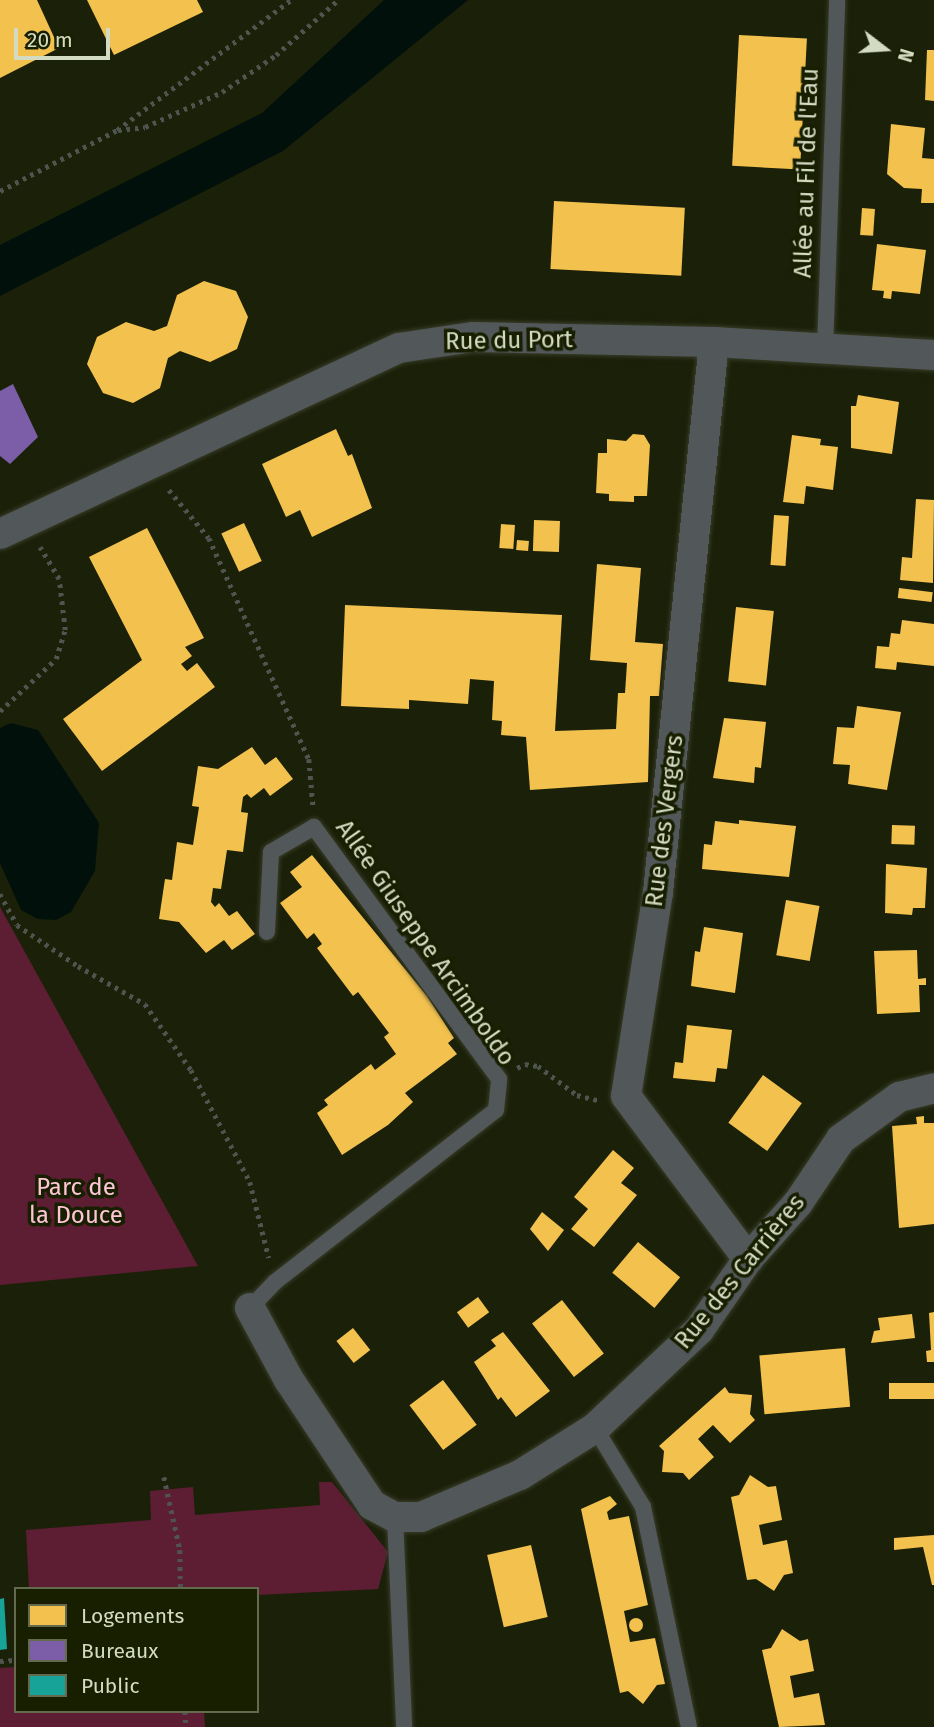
<!DOCTYPE html>
<meta charset="utf-8">
<style>
body{margin:0}
#map{position:relative;width:934px;height:1727px;overflow:hidden;background:#1b2009;font-family:"Fira Sans",sans-serif}
div>[style]{position:absolute}
.green>*{inset:0;background:#5d1e34}
.water>*{inset:0;background:#02100b}
.homes>*{inset:0;background:#f2c14e;transform-origin:0 0}
.round{border-radius:50%}
.offices>*{inset:0;background:#7b5ea7}
.public>*{inset:0;background:#17a398}
.path>*{height:4.5px;margin-top:-2.25px;transform-origin:0;background:repeating-linear-gradient(90deg,#4f544f 0 3.5px,transparent 0 8.5px)}
.roads{filter:drop-shadow(0 0 2px #383c28) drop-shadow(0 0 2px #383c28)}
.service>*{height:16px;margin:-8px;padding:0 8px;transform-origin:8px;border-radius:8px;background:#525859}
.minor>*{height:30px;margin:-15px;padding:0 15px;transform-origin:15px;border-radius:15px;background:#525859}
span{translate:-50% -50%;white-space:nowrap;text-align:center;line-height:1.15;-webkit-text-stroke:7px #181f00;paint-order:stroke}
.street-label{font-size:24px;color:#d4dbc3}
.park-label{font-size:24px;color:#fdc5d5}
.legend{position:absolute;left:14px;top:1587px;width:245px;height:126px;box-sizing:border-box;background:#181f00;border:2px solid #636a4e;margin:0;padding:9px 12px;list-style:none;font-size:21px;color:#d4dbc3}
.legend li{display:flex;align-items:center;gap:14px;height:35px}
.legend b{width:35px;border:2px solid #636a4e}
.north{position:absolute;left:850px;top:14px;width:70px;height:70px;-webkit-text-stroke:5px #181f00;paint-order:stroke;rotate:107deg;font-size:19px;font-weight:700;line-height:28px;text-align:center;color:#d4dbc3}
.north::after{content:'';display:block;margin:auto;width:24px;height:32px;background:#d4dbc3;clip-path:polygon(50% 0,100% 100%,50% 72%,0 100%)}
.scale{position:absolute;left:14px;top:28px;width:96px;height:32px;box-sizing:border-box;border:4px solid #d4dbc3;border-top:0;padding-left:9px;font-size:21px;line-height:24px;white-space:nowrap;color:#d4dbc3;-webkit-text-stroke:5px #181f00;paint-order:stroke}
</style>
<div id="map">
<div class="green">
<div style="clip-path:polygon(0 907px,198px 1266px,0 1285px)"></div>
<div style="clip-path:polygon(319px 1482px,332px 1482px,388px 1552px,378px 1589px,257px 1595px,257px 1589px,29px 1589px,26px 1530px,151px 1520px,150px 1491px,193px 1487px,195px 1515px,320px 1505px)"></div>
<div style="clip-path:polygon(16px 1667px,16px 1711px,204px 1711px,205px 1727px,0 1727px,0 1668px)"></div>
</div>
<div class="water">
<div style="clip-path:polygon(384px 0,468px 0,283px 151px,0 296px,0 245px,262px 113px)"></div>
<div style="clip-path:polygon(11px 723px,38px 730px,99px 823px,95px 871px,71px 912px,56px 920px,38px 919px,21px 910px,0 863px,0 728px)"></div>
</div>
<div class="homes">
<div style="clip-path:polygon(0 0,37px 0,59px 48px,0 78px)"></div>
<div style="clip-path:polygon(87px 0,197px 0,203px 12px,114px 55px)"></div>
<div style="left:739px;top:35px;width:68px;height:131px;rotate:3deg"></div>
<div style="clip-path:polygon(927px 50px,934px 50px,934px 101px,925px 100px)"></div>
<div style="clip-path:polygon(891px 124px,925px 128px,922px 158px,934px 159px,934px 203px,921px 203px,922px 189px,904px 188px,887px 174px)"></div>
<div style="left:554px;top:201px;width:131px;height:68px;rotate:3deg"></div>
<div style="left:862px;top:208px;width:13px;height:27px;rotate:4deg"></div>
<div style="clip-path:polygon(877px 244px,926px 250px,920px 294px,892px 291px,891px 299px,883px 298px,884px 291px,872px 290px)"></div>
<div style="clip-path:polygon(204px 281px,236px 291px,248px 317px,237px 349px,210px 362px,180px 351px,168px 358px,160px 388px,133px 403px,103px 393px,87px 364px,97px 337px,126px 322px,154px 331px,167px 326px,177px 295px)"></div>
<div style="clip-path:polygon(858px 395px,899px 402px,892px 454px,851px 448px,851px 406px,856px 406px)"></div>
<div style="clip-path:polygon(336px 429px,348px 456px,352px 454px,372px 508px,312px 537px,300px 510px,286px 517px,262px 464px)"></div>
<div style="clip-path:polygon(633px 434px,644px 435px,650px 445px,647px 496px,634px 496px,634px 502px,609px 501px,609px 494px,596px 493px,598px 453px,607px 453px,607px 439px,626px 441px)"></div>
<div style="clip-path:polygon(792px 435px,821px 439px,820px 445px,838px 447px,833px 490px,806px 486px,804px 504px,783px 502px)"></div>
<div style="clip-path:polygon(916px 499px,934px 500px,933px 583px,900px 580px,902px 557px,912px 558px)"></div>
<div style="left:774px;top:515px;width:15px;height:50px;rotate:4deg"></div>
<div style="left:534px;top:520px;width:26px;height:31px;rotate:2deg"></div>
<div style="left:244px;top:523px;width:42px;height:25px;rotate:65deg"></div>
<div style="left:501px;top:524px;width:14px;height:24px;rotate:4deg"></div>
<div style="clip-path:polygon(147px 528px,204px 638px,185px 647px,192px 656px,181px 664px,187px 671px,197px 663px,215px 687px,102px 771px,63px 719px,142px 660px,89px 557px)"></div>
<div style="left:517px;top:540px;width:12px;height:10px;rotate:5deg"></div>
<div style="clip-path:polygon(597px 564px,641px 568px,635px 642px,663px 644px,659px 696px,650px 696px,648px 782px,530px 790px,526px 737px,501px 735px,502px 721px,492px 720px,494px 681px,470px 679px,468px 704px,409px 700px,409px 709px,341px 706px,345px 605px,562px 615px,555px 731px,616px 729px,618px 693px,625px 693px,627px 663px,590px 660px)"></div>
<div style="left:899px;top:588px;width:34px;height:10px;rotate:7deg"></div>
<div style="left:736px;top:607px;width:38px;height:75px;rotate:6deg"></div>
<div style="clip-path:polygon(902px 620px,934px 624px,934px 666px,897px 662px,896px 670px,875px 668px,877px 646px,889px 647px,891px 633px,900px 634px)"></div>
<div style="clip-path:polygon(857px 706px,901px 712px,887px 790px,848px 784px,850px 765px,833px 764px,837px 727px,854px 728px)"></div>
<div style="clip-path:polygon(724px 718px,766px 722px,761px 768px,755px 767px,754px 783px,713px 778px)"></div>
<div style="clip-path:polygon(252px 747px,265px 765px,276px 757px,293px 779px,270px 796px,264px 788px,251px 798px,247px 794px,243px 797px,241px 812px,248px 813px,243px 852px,227px 850px,221px 889px,213px 888px,211px 902px,215px 907px,219px 903px,229px 916px,237px 911px,255px 934px,232px 950px,224px 940px,206px 953px,179px 922px,159px 919px,165px 879px,172px 880px,177px 842px,193px 845px,199px 807px,192px 806px,198px 766px,218px 769px)"></div>
<div style="clip-path:polygon(739px 820px,796px 826px,789px 877px,702px 869px,704px 844px,712px 845px,715px 821px,739px 824px)"></div>
<div style="left:892px;top:825px;width:23px;height:19px;rotate:2deg"></div>
<div style="clip-path:polygon(312px 855px,427px 996px,454px 1038px,448px 1043px,457px 1054px,405px 1093px,413px 1102px,388px 1125px,342px 1155px,317px 1113px,328px 1105px,324px 1100px,371px 1064px,375px 1070px,396px 1054px,384px 1037px,389px 1033px,358px 992px,353px 996px,317px 948px,322px 944px,314px 933px,307px 939px,280px 903px,302px 887px,290px 872px)"></div>
<div style="clip-path:polygon(886px 864px,927px 868px,925px 908px,913px 908px,912px 915px,885px 913px)"></div>
<div style="left:786px;top:900px;width:34px;height:56px;rotate:10deg"></div>
<div style="clip-path:polygon(704px 927px,743px 933px,735px 993px,691px 986px,695px 951px,700px 952px)"></div>
<div style="clip-path:polygon(917px 950px,918px 979px,926px 978px,926px 985px,919px 985px,920px 1012px,877px 1014px,874px 951px)"></div>
<div style="clip-path:polygon(687px 1025px,732px 1030px,727px 1069px,717px 1068px,715px 1082px,673px 1078px,675px 1062px,683px 1063px)"></div>
<div style="left:763px;top:1075px;width:48px;height:59px;rotate:36deg"></div>
<div style="clip-path:polygon(924px 1116px,924px 1123px,934px 1123px,934px 1224px,899px 1228px,892px 1126px,917px 1124px,916px 1117px)"></div>
<div style="clip-path:polygon(613px 1150px,634px 1168px,621px 1183px,637px 1195px,594px 1247px,571px 1229px,588px 1209px,574px 1197px)"></div>
<div style="clip-path:polygon(542px 1212px,564px 1230px,548px 1251px,530px 1229px)"></div>
<div style="left:638px;top:1242px;width:55px;height:40px;rotate:40deg"></div>
<div style="left:478px;top:1297px;width:19px;height:26px;rotate:54deg"></div>
<div style="left:562px;top:1300px;width:68px;height:38px;rotate:52deg"></div>
<div style="clip-path:polygon(934px 1312px,934px 1362px,927px 1362px,926px 1351px,931px 1350px,929px 1313px)"></div>
<div style="clip-path:polygon(912px 1314px,915px 1338px,871px 1343px,874px 1331px,880px 1330px,878px 1318px)"></div>
<div style="left:353px;top:1328px;width:28px;height:21px;rotate:52deg"></div>
<div style="clip-path:polygon(503px 1332px,550px 1391px,516px 1417px,501px 1397px,498px 1400px,474px 1362px,496px 1346px,491px 1340px)"></div>
<div style="left:845px;top:1348px;width:59px;height:86px;rotate:85deg"></div>
<div style="left:443px;top:1380px;width:56px;height:42px;rotate:53deg"></div>
<div style="left:934px;top:1383px;width:16px;height:45px;rotate:90deg"></div>
<div style="clip-path:polygon(725px 1387px,729px 1393px,752px 1395px,750px 1414px,755px 1420px,730px 1443px,713px 1425px,698px 1439px,714px 1457px,689px 1480px,683px 1473px,662px 1472px,664px 1451px,659px 1446px)"></div>
<div style="clip-path:polygon(750px 1475px,768px 1487px,776px 1486px,782px 1520px,759px 1525px,763px 1545px,787px 1540px,793px 1573px,784px 1575px,774px 1591px,756px 1579px,747px 1580px,731px 1497px,739px 1495px)"></div>
<div style="clip-path:polygon(610px 1496px,617px 1504px,607px 1512px,609px 1520px,629px 1516px,648px 1605px,624px 1611px,630px 1642px,655px 1638px,665px 1684px,657px 1685px,643px 1704px,628px 1691px,620px 1693px,581px 1509px)"></div>
<div style="clip-path:polygon(934px 1535px,934px 1585px,932px 1585px,923px 1547px,894px 1550px,894px 1538px)"></div>
<div style="left:531px;top:1545px;width:74px;height:45px;rotate:77deg"></div>
<div class="round" style="left:629px;top:1618px;width:14px;height:14px"></div>
<div style="clip-path:polygon(782px 1629px,800px 1641px,808px 1639px,814px 1671px,790px 1676px,794px 1698px,819px 1693px,825px 1725px,779px 1727px,762px 1650px,771px 1648px)"></div>
</div>
<div class="offices">
<div style="clip-path:polygon(13px 384px,38px 437px,10px 464px,0 456px,0 391px)"></div>
</div>
<div class="public">
<div style="clip-path:polygon(4px 1598px,7px 1649px,0 1650px,0 1599px)"></div>
</div>
<div class="path">
<div style="left:118px;top:130px;width:27px;rotate:-6deg"></div>
<div style="left:145px;top:127px;width:85px;rotate:-24.4deg"></div>
<div style="left:222px;top:92px;width:65px;rotate:-34.4deg"></div>
<div style="left:276px;top:55px;width:83px;rotate:-41.6deg"></div>
<div style="left:0;top:191px;width:132px;rotate:-27.5deg"></div>
<div style="left:117px;top:130px;width:217px;rotate:-36.8deg"></div>
<div style="left:169px;top:490px;width:62px;rotate:50.2deg"></div>
<div style="left:209px;top:538px;width:243px;rotate:65.7deg"></div>
<div style="left:309px;top:759px;width:46px;rotate:85deg"></div>
<div style="left:0;top:711px;width:76px;rotate:-42.9deg"></div>
<div style="left:56px;top:659px;width:30px;rotate:-73deg"></div>
<div style="left:65px;top:630px;width:51px;rotate:-96.7deg"></div>
<div style="left:59px;top:579px;width:37px;rotate:-121deg"></div>
<div style="left:0;top:894px;width:35px;rotate:61deg"></div>
<div style="left:17px;top:925px;width:73px;rotate:33.9deg"></div>
<div style="left:78px;top:966px;width:77px;rotate:29.6deg"></div>
<div style="left:145px;top:1004px;width:80px;rotate:55.1deg"></div>
<div style="left:191px;top:1070px;width:127px;rotate:62.2deg"></div>
<div style="left:250px;top:1182px;width:78px;rotate:76deg"></div>
<div style="left:517px;top:1068px;width:9px;rotate:-27deg"></div>
<div style="left:525px;top:1064px;width:13px;rotate:9deg"></div>
<div style="left:538px;top:1066px;width:49px;rotate:36.6deg"></div>
<div style="left:577px;top:1095px;width:21px;rotate:14deg"></div>
<div style="left:164px;top:1477px;width:75px;rotate:77.6deg"></div>
<div style="left:180px;top:1550px;width:39px;rotate:89deg"></div>
<div style="left:0;top:1661px;width:16px;rotate:-4deg"></div>
<div style="left:185px;top:1711px;width:16px;rotate:86deg"></div>
</div>
<div class="roads">
<div class="service">
<div style="left:825px;top:349px;width:349px;rotate:-88deg"></div>
<div style="left:250px;top:1308px;width:36px;rotate:-46deg"></div>
<div style="left:275px;top:1282px;width:280px;rotate:-37.9deg"></div>
<div style="left:496px;top:1110px;width:31px;rotate:-84deg"></div>
<div style="left:499px;top:1079px;width:313px;rotate:-126.3deg"></div>
<div style="left:314px;top:827px;width:50px;rotate:149.8deg"></div>
<div style="left:271px;top:852px;width:80px;rotate:92.9deg"></div>
<div style="left:595px;top:1428px;width:92px;rotate:58.7deg"></div>
<div style="left:643px;top:1507px;width:225px;rotate:78.2deg"></div>
<div style="left:395px;top:1517px;width:210px;rotate:87.5deg"></div>
</div>
<div class="minor">
<div style="left:714px;top:342px;width:553px;rotate:95.81deg"></div>
<div style="left:658px;top:892px;width:206px;rotate:98.9deg"></div>
<div style="left:626px;top:1096px;width:204px;rotate:53.2deg"></div>
<div style="left:0;top:534px;width:440px;rotate:-25deg"></div>
<div style="left:399px;top:348px;width:75px;rotate:-8.5deg"></div>
<div style="left:473px;top:337px;width:241px;rotate:1.2deg"></div>
<div style="left:714px;top:342px;width:220px;rotate:3.4deg"></div>
<div style="left:250px;top:1308px;width:82px;rotate:61.6deg"></div>
<div style="left:289px;top:1380px;width:150px;rotate:56.4deg"></div>
<div style="left:372px;top:1505px;width:26px;rotate:28deg"></div>
<div style="left:395px;top:1517px;width:26px"></div>
<div style="left:421px;top:1517px;width:108px;rotate:-23deg"></div>
<div style="left:520px;top:1475px;width:89px;rotate:-32.1deg"></div>
<div style="left:595px;top:1428px;width:143px;rotate:-43.3deg"></div>
<div style="left:699px;top:1330px;width:86px;rotate:-55.4deg"></div>
<div style="left:748px;top:1259px;width:75px;rotate:-48.2deg"></div>
<div style="left:798px;top:1203px;width:77px;rotate:-56.1deg"></div>
<div style="left:841px;top:1139px;width:72px;rotate:-35.9deg"></div>
<div style="left:899px;top:1097px;width:36px;rotate:-14deg"></div>
</div>
</div>
<div class="street-label">
<span style="left:807px;top:173px;rotate:-88deg">Allée au Fil de l'Eau</span>
<span style="left:509px;top:341px;rotate:-1deg">Rue du Port</span>
<span style="left:665px;top:821px;rotate:-83deg">Rue des Vergers</span>
<span style="left:425px;top:943px;rotate:55deg">Allée Giuseppe Arcimboldo</span>
<span style="left:740px;top:1272px;rotate:-51deg">Rue des Carrières</span>
</div>
<div class="park-label">
<span style="left:76px;top:1202px">Parc de<br>la Douce</span>
</div>
<ul class="legend">
<li><b style="height:19px;background:#f2c14e"></b>Logements</li>
<li><b style="height:19px;background:#7b5ea7"></b>Bureaux</li>
<li><b style="height:19px;background:#17a398"></b>Public</li>
</ul>
<div class="north">N</div>
<div class="scale">20 m</div>
</div>
